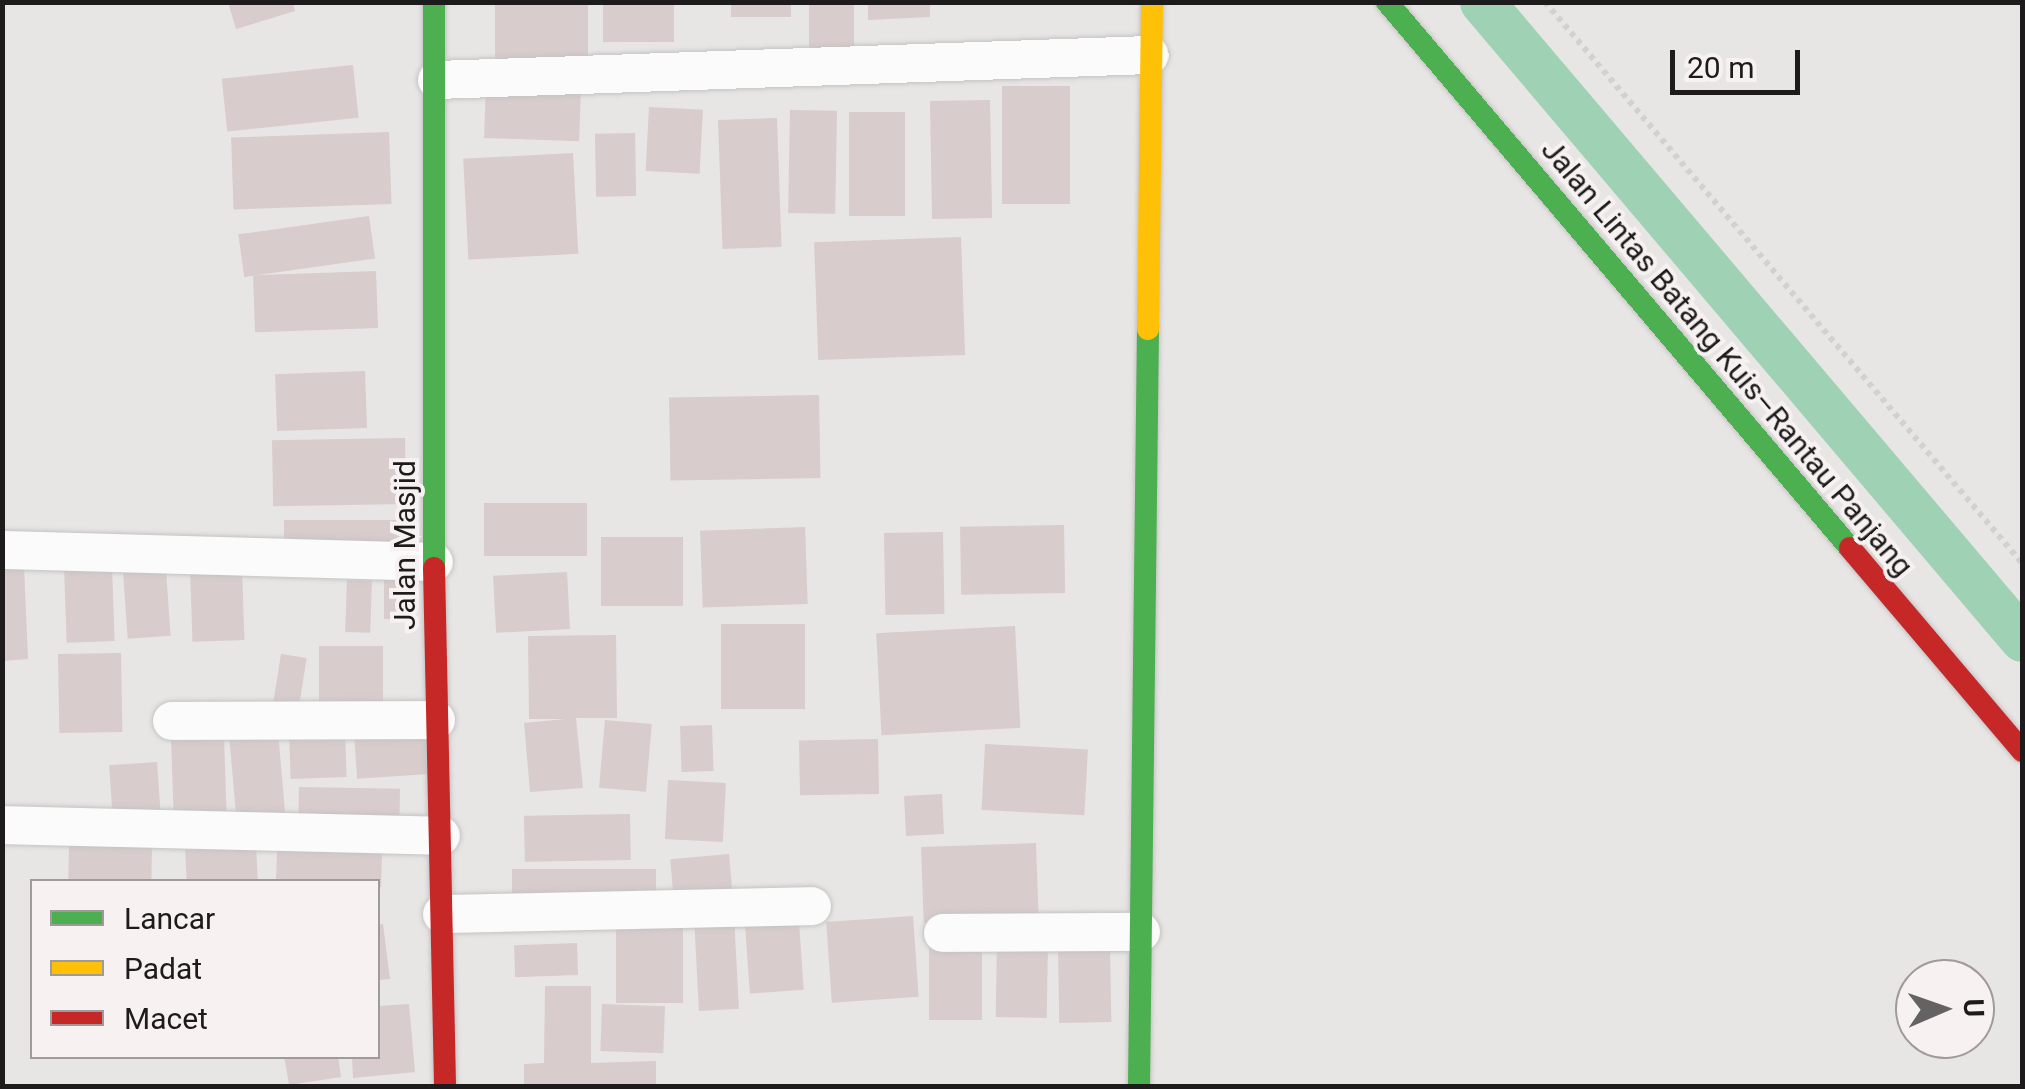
<!DOCTYPE html>
<meta charset="utf-8">
<style>
body{margin:0}
#map{position:relative;width:2025px;height:1089px;overflow:hidden;background:#e8e5e5;font-family:Roboto,sans-serif}
div>[style]{position:absolute}
.canal>*{height:45px;margin:-22.5px;padding:0 22.5px;transform-origin:22.5px;border-radius:22.5px;background:#9fd2b5}
.building>*{inset:0;background:#d8cccc;transform-origin:0 0}
.path>*{height:6px;margin-top:-3px;transform-origin:0;background:repeating-linear-gradient(90deg,#d2d1d1 0 5px,transparent 0 10px)}
.roads{filter:drop-shadow(0 0 2px #c5c3c3) drop-shadow(0 0 2px #c5c3c3)}
.street>*{height:38px;margin:-19px;padding:0 19px;transform-origin:19px;border-radius:19px;background:#fcfbfb}
.fast>*{height:22px;margin:-11px;padding:0 11px;transform-origin:11px;border-radius:11px;background:#4caf50}
.slow>*{height:22px;margin:-11px;padding:0 11px;transform-origin:11px;border-radius:11px;background:#ffc107}
.jam>*{height:22px;margin:-11px;padding:0 11px;transform-origin:11px;border-radius:11px;background:#c62828}
span{translate:-50% -50%;white-space:nowrap;text-align:center;line-height:1.15;-webkit-text-stroke:8px #f7f1f1;paint-order:stroke}
.street-label{font-size:30px;color:#1d1b1b}
.frame{position:absolute;inset:0;border:5px solid #1d1b1b;pointer-events:none}
.legend{position:absolute;left:30px;top:879px;width:350px;height:180px;box-sizing:border-box;background:#f7f1f1;border:2px solid #a09b9b;margin:0;padding:12px 18px;list-style:none;font-size:30px;color:#1d1b1b}
.legend li{display:flex;align-items:center;gap:20px;height:50px}
.legend b{width:50px;border:2px solid #a09b9b}
.north{position:absolute;left:1895px;top:959px;width:100px;height:100px;box-sizing:border-box;background:#f7f1f1;border:2px solid #a09b9b;border-radius:50%;rotate:88deg;font-size:28px;font-weight:700;line-height:40px;text-align:center;color:#1d1b1b}
.north::after{content:'';display:block;margin:auto;width:35px;height:45px;background:#646262;clip-path:polygon(50% 0,100% 100%,50% 72%,0 100%)}
.scale{position:absolute;left:1670px;top:50px;width:130px;height:45px;box-sizing:border-box;border:5px solid #1d1b1b;border-top:0;padding-left:12px;font-size:30px;line-height:35px;white-space:nowrap;color:#1d1b1b;-webkit-text-stroke:8px #f7f1f1;paint-order:stroke}
</style>
<div id="map">
<div class="canal">
<div style="left:1482px;top:2px;width:835px;rotate:49.71deg"></div>
</div>
<div class="building">
<div style="clip-path:polygon(228px 2px,293px 2px,295px 11px,236px 29px)"></div>
<div style="left:495px;top:2px;width:93px;height:63px"></div>
<div style="left:603px;top:2px;width:71px;height:40px"></div>
<div style="left:731px;top:2px;width:60px;height:15px"></div>
<div style="left:809px;top:2px;width:45px;height:47px"></div>
<div style="clip-path:polygon(868px 2px,930px 2px,930px 17px,868px 20px)"></div>
<div style="left:353px;top:65px;width:53px;height:132px;rotate:84deg"></div>
<div style="left:486px;top:85px;width:95px;height:53px;rotate:2deg"></div>
<div style="left:1002px;top:86px;width:68px;height:118px"></div>
<div style="left:990px;top:100px;width:118px;height:60px;rotate:89deg"></div>
<div style="left:649px;top:107px;width:54px;height:64px;rotate:3deg"></div>
<div style="left:790px;top:110px;width:47px;height:103px;rotate:1deg"></div>
<div style="left:849px;top:112px;width:56px;height:104px"></div>
<div style="left:777px;top:118px;width:129px;height:59px;rotate:88deg"></div>
<div style="left:389px;top:132px;width:72px;height:158px;rotate:88deg"></div>
<div style="left:635px;top:133px;width:63px;height:40px;rotate:89deg"></div>
<div style="left:573px;top:153px;width:101px;height:110px;rotate:87deg"></div>
<div style="left:369px;top:216px;width:43px;height:132px;rotate:82deg"></div>
<div style="left:961px;top:237px;width:118px;height:147px;rotate:88deg"></div>
<div style="left:376px;top:271px;width:57px;height:123px;rotate:88deg"></div>
<div style="left:365px;top:371px;width:57px;height:90px;rotate:88deg"></div>
<div style="left:819px;top:395px;width:83px;height:150px;rotate:89deg"></div>
<div style="left:405px;top:438px;width:66px;height:133px;rotate:89deg"></div>
<div style="left:484px;top:503px;width:103px;height:53px"></div>
<div style="left:284px;top:520px;width:129px;height:31px"></div>
<div style="left:1064px;top:525px;width:68px;height:104px;rotate:89deg"></div>
<div style="left:805px;top:527px;width:77px;height:105px;rotate:88deg"></div>
<div style="left:943px;top:532px;width:82px;height:59px;rotate:89deg"></div>
<div style="left:601px;top:537px;width:82px;height:69px"></div>
<div style="left:112px;top:565px;width:76px;height:48px;rotate:88deg"></div>
<div style="clip-path:polygon(24px 566px,28px 659px,2px 661px,2px 567px)"></div>
<div style="left:242px;top:569px;width:71px;height:52px;rotate:88deg"></div>
<div style="left:166px;top:570px;width:66px;height:43px;rotate:86deg"></div>
<div style="left:567px;top:572px;width:57px;height:74px;rotate:87deg"></div>
<div style="left:384px;top:575px;width:28px;height:44px"></div>
<div style="left:347px;top:580px;width:25px;height:52px;rotate:2deg"></div>
<div style="left:721px;top:624px;width:84px;height:85px"></div>
<div style="left:1015px;top:626px;width:102px;height:139px;rotate:87deg"></div>
<div style="clip-path:polygon(616px 635px,617px 718px,576px 718px,583px 788px,530px 792px,524px 723px,566px 719px,529px 719px,528px 636px)"></div>
<div style="left:319px;top:646px;width:64px;height:66px"></div>
<div style="left:121px;top:653px;width:79px;height:63px;rotate:89deg"></div>
<div style="left:281px;top:654px;width:26px;height:52px;rotate:9deg"></div>
<div style="left:605px;top:720px;width:47px;height:68px;rotate:5deg"></div>
<div style="left:712px;top:725px;width:46px;height:32px;rotate:88deg"></div>
<div style="left:345px;top:730px;width:47px;height:56px;rotate:88deg"></div>
<div style="left:425px;top:731px;width:43px;height:71px;rotate:86deg"></div>
<div style="left:278px;top:732px;width:82px;height:49px;rotate:85deg"></div>
<div style="left:224px;top:738px;width:81px;height:53px;rotate:88deg"></div>
<div style="left:878px;top:739px;width:55px;height:79px;rotate:89deg"></div>
<div style="left:985px;top:744px;width:103px;height:66px;rotate:3deg"></div>
<div style="left:157px;top:762px;width:57px;height:48px;rotate:86deg"></div>
<div style="left:668px;top:780px;width:58px;height:59px;rotate:3deg"></div>
<div style="left:299px;top:787px;width:101px;height:40px;rotate:1deg"></div>
<div style="left:942px;top:794px;width:40px;height:38px;rotate:87deg"></div>
<div style="left:630px;top:814px;width:46px;height:106px;rotate:89deg"></div>
<div style="left:1036px;top:843px;width:76px;height:115px;rotate:88deg"></div>
<div style="left:69px;top:846px;width:83px;height:36px;rotate:1deg"></div>
<div style="left:256px;top:846px;width:36px;height:71px;rotate:87deg"></div>
<div style="clip-path:polygon(277px 851px,382px 853px,381px 889px,378px 882px,276px 882px)"></div>
<div style="left:729px;top:854px;width:47px;height:59px;rotate:85deg"></div>
<div style="left:656px;top:869px;width:34px;height:144px;rotate:90deg"></div>
<div style="left:734px;top:915px;width:94px;height:40px;rotate:87deg"></div>
<div style="left:913px;top:916px;width:81px;height:87px;rotate:86deg"></div>
<div style="left:616px;top:917px;width:67px;height:86px"></div>
<div style="left:799px;top:922px;width:68px;height:54px;rotate:86deg"></div>
<div style="clip-path:polygon(383px 924px,390px 979px,378px 980px,378px 925px)"></div>
<div style="left:577px;top:943px;width:32px;height:63px;rotate:88deg"></div>
<div style="left:997px;top:943px;width:51px;height:74px;rotate:1deg"></div>
<div style="left:929px;top:944px;width:53px;height:76px"></div>
<div style="left:1110px;top:946px;width:76px;height:52px;rotate:89deg"></div>
<div style="clip-path:polygon(545px 986px,591px 986px,591px 1063px,656px 1061px,656px 1086px,524px 1086px,524px 1064px,544px 1063px)"></div>
<div style="clip-path:polygon(409px 1004px,415px 1072px,353px 1078px,352px 1056px,378px 1056px,378px 1006px)"></div>
<div style="left:602px;top:1004px;width:63px;height:47px;rotate:2deg"></div>
<div style="clip-path:polygon(284px 1056px,338px 1056px,341px 1077px,289px 1085px)"></div>
</div>
<div class="path">
<div style="left:1545px;top:2px;width:736px;rotate:49.63deg"></div>
</div>
<div class="roads">
<div class="street">
<div style="left:437px;top:80px;width:713px;rotate:-2.01deg"></div>
<div style="left:2px;top:550px;width:432px;rotate:1.6deg"></div>
<div style="left:172px;top:721px;width:264px;rotate:-0.2deg"></div>
<div style="left:2px;top:825px;width:439px;rotate:1.4deg"></div>
<div style="left:442px;top:914px;width:370px;rotate:-1.2deg"></div>
<div style="left:943px;top:933px;width:198px;rotate:-0.3deg"></div>
</div>
<div class="fast">
<div style="left:434px;top:2px;width:566px;rotate:90deg"></div>
<div style="left:1387px;top:2px;width:716px;rotate:49.7deg"></div>
<div style="left:1139px;top:1086px;width:757px;rotate:-89.32deg"></div>
</div>
<div class="slow">
<div style="left:1148px;top:329px;width:327px;rotate:-89.3deg"></div>
</div>
<div class="jam">
<div style="left:1850px;top:548px;width:266px;rotate:49.7deg"></div>
<div style="left:434px;top:568px;width:518px;rotate:88.78deg"></div>
</div>
</div>
<div class="street-label">
<span style="left:1727px;top:358px;rotate:50deg">Jalan Lintas Batang Kuis–Rantau Panjang</span>
<span style="left:405px;top:545px;rotate:-90deg">Jalan Masjid</span>
</div>
<div class="frame"></div>
<ul class="legend">
<li><b style="height:12px;background:#4caf50"></b>Lancar</li>
<li><b style="height:12px;background:#ffc107"></b>Padat</li>
<li><b style="height:12px;background:#c62828"></b>Macet</li>
</ul>
<div class="north">U</div>
<div class="scale">20 m</div>
</div>
